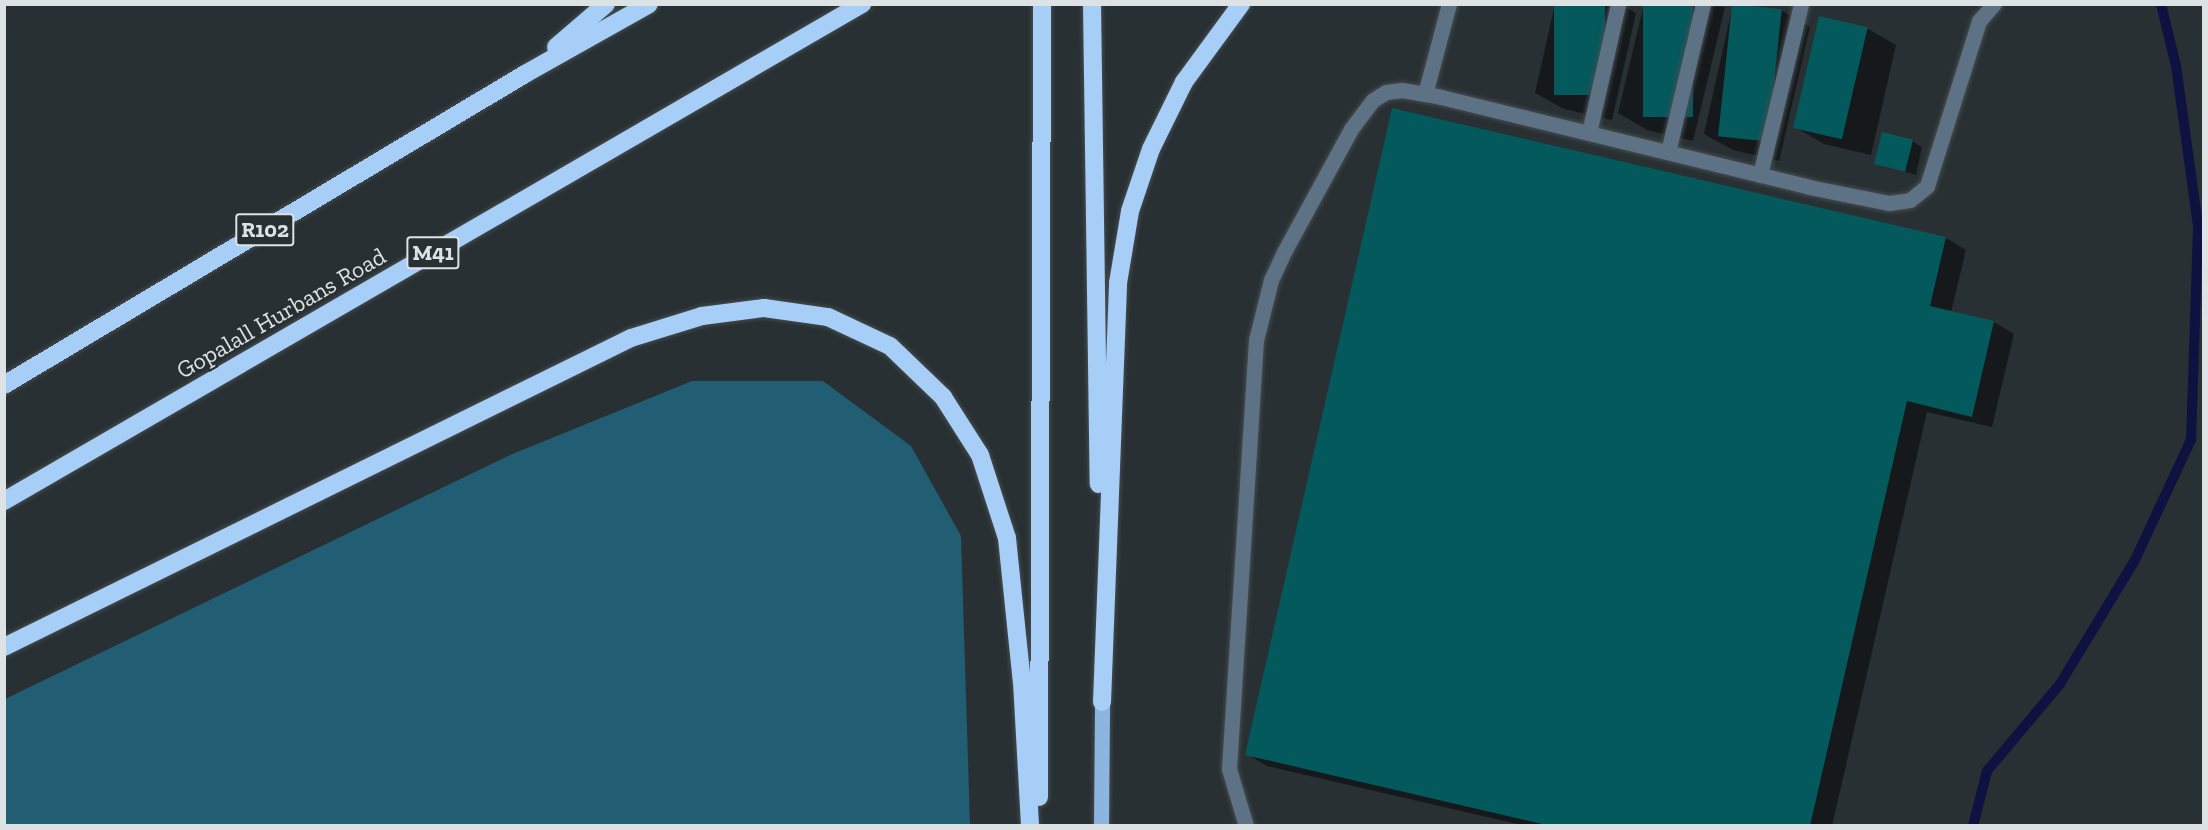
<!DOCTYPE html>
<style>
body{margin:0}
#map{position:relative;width:2208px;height:830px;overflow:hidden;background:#283033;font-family:"Zilla Slab",serif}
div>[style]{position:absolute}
.green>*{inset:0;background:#215e73}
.shadow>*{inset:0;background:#0007}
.stream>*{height:10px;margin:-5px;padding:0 5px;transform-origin:5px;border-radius:5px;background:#0f1141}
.building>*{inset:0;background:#04595d;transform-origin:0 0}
.roads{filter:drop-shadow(0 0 2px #454c4f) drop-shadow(0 0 2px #454c4f)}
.minor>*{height:15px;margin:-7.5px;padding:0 7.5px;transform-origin:7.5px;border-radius:7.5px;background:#5e7286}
.major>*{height:15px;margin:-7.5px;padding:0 7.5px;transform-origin:7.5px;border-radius:7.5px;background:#8cb5df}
.highway>*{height:18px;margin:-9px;padding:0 9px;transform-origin:9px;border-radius:9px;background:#a7cef7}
span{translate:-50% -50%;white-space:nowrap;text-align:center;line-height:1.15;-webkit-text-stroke:4.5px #283033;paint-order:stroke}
.shield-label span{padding:2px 4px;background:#283033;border:2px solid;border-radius:4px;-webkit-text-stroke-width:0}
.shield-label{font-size:22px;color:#dde2e4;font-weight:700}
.street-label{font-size:24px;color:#dde2e4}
.frame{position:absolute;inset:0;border:6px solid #dde2e4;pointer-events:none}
</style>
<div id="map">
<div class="green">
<div style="clip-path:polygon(692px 381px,823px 381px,911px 446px,961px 536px,970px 825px,5px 825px,5px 699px,510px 455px)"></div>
</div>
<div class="shadow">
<div style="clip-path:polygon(1555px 4px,1621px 4px,1636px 13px,1612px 120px,1564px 109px,1535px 93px)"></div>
<div style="clip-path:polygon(1644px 4px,1725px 7px,1693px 141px,1647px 130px,1618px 113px)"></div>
<div style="clip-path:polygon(1733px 4px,1781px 10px,1810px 27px,1779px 161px,1733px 150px,1704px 134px)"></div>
<div style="clip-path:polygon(1868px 29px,1896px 45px,1871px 155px,1824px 144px,1795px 127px)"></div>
<div style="clip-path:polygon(1912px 141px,1922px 147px,1916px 175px,1877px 163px)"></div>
<div style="clip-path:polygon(1946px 238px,1966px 250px,1951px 312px,1994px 322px,2014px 334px,1992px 427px,1927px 412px,1832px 826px,1526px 826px,1267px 766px,1247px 754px)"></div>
</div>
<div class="stream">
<div style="left:1973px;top:826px;width:57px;rotate:-75.7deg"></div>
<div style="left:1987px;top:771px;width:114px;rotate:-50deg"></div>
<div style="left:2060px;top:684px;width:143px;rotate:-58.8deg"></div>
<div style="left:2134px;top:562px;width:135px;rotate:-65deg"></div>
<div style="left:2191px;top:440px;width:214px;rotate:-88.1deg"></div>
<div style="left:2198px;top:226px;width:162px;rotate:-97.8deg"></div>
<div style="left:2176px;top:66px;width:64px;rotate:-103.6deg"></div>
</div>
<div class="building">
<div style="left:1554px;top:4px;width:51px;height:91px"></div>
<div style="left:1643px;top:4px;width:50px;height:113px"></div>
<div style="left:1732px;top:4px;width:50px;height:133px;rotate:6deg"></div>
<div style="left:1819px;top:16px;width:50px;height:115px;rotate:13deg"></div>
<div style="clip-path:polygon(1392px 108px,1946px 237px,1930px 306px,1994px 321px,1972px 417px,1907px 401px,1810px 826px,1551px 826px,1245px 755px)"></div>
<div style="left:1882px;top:132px;width:32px;height:33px;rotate:14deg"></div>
</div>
<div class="roads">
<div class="minor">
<div style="left:1425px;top:94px;width:93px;rotate:-75.1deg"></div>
<div style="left:1589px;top:133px;width:132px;rotate:-77.3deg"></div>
<div style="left:1668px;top:152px;width:152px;rotate:-76.7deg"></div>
<div style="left:1760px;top:175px;width:176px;rotate:-76.5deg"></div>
<div style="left:1246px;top:826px;width:59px;rotate:-106.6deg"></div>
<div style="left:1229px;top:769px;width:430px;rotate:-86.4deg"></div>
<div style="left:1256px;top:340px;width:62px;rotate:-76deg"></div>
<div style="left:1271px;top:280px;width:31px;rotate:-65deg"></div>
<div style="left:1284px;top:252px;width:140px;rotate:-61.4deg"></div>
<div style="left:1351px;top:129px;width:36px;rotate:-53deg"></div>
<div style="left:1373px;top:100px;width:15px;rotate:-32deg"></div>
<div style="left:1386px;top:92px;width:16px;rotate:-7deg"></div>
<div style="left:1402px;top:90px;width:40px;rotate:10deg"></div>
<div style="left:1441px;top:97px;width:379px;rotate:13.7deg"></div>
<div style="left:1809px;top:187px;width:82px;rotate:11.3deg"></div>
<div style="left:1889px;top:203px;width:21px;rotate:-8deg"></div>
<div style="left:1910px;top:200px;width:22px;rotate:-39deg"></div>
<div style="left:1927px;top:186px;width:173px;rotate:-72.5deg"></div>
<div style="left:1979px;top:21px;width:23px;rotate:-49deg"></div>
</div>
<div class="major">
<div style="left:1101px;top:826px;width:124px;rotate:-89.5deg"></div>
</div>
<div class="highway">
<div style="left:1092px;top:4px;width:480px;rotate:89.2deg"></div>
<div style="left:556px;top:47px;width:66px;rotate:-40.7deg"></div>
<div style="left:4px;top:385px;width:607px;rotate:-30.83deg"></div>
<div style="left:525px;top:74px;width:142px;rotate:-29.4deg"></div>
<div style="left:4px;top:501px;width:992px;rotate:-30.08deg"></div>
<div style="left:4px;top:647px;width:699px;rotate:-26.24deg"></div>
<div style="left:631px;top:338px;width:74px;rotate:-17.2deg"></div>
<div style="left:702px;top:316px;width:63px;rotate:-7.4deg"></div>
<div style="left:764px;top:308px;width:65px;rotate:8deg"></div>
<div style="left:828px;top:317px;width:68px;rotate:25.1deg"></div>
<div style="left:890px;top:346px;width:74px;rotate:43.9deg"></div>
<div style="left:943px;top:397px;width:69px;rotate:57.5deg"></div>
<div style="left:980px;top:455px;width:87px;rotate:72deg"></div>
<div style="left:1007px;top:538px;width:145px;rotate:84.1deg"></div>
<div style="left:1022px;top:682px;width:144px;rotate:86.8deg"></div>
<div style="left:1102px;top:702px;width:419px;rotate:-87.8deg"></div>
<div style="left:1118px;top:283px;width:73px;rotate:-80.5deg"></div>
<div style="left:1130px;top:211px;width:65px;rotate:-71.3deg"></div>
<div style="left:1151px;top:149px;width:75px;rotate:-63.8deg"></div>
<div style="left:1184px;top:82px;width:97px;rotate:-53.8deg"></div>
<div style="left:1039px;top:797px;width:793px;rotate:-89.78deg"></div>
</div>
</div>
<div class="shield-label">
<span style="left:265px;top:230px">R102</span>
<span style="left:433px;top:253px">M41</span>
</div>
<div class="street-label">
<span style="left:281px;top:313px;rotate:-30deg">Gopalall Hurbans Road</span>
</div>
<div class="frame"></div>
</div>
